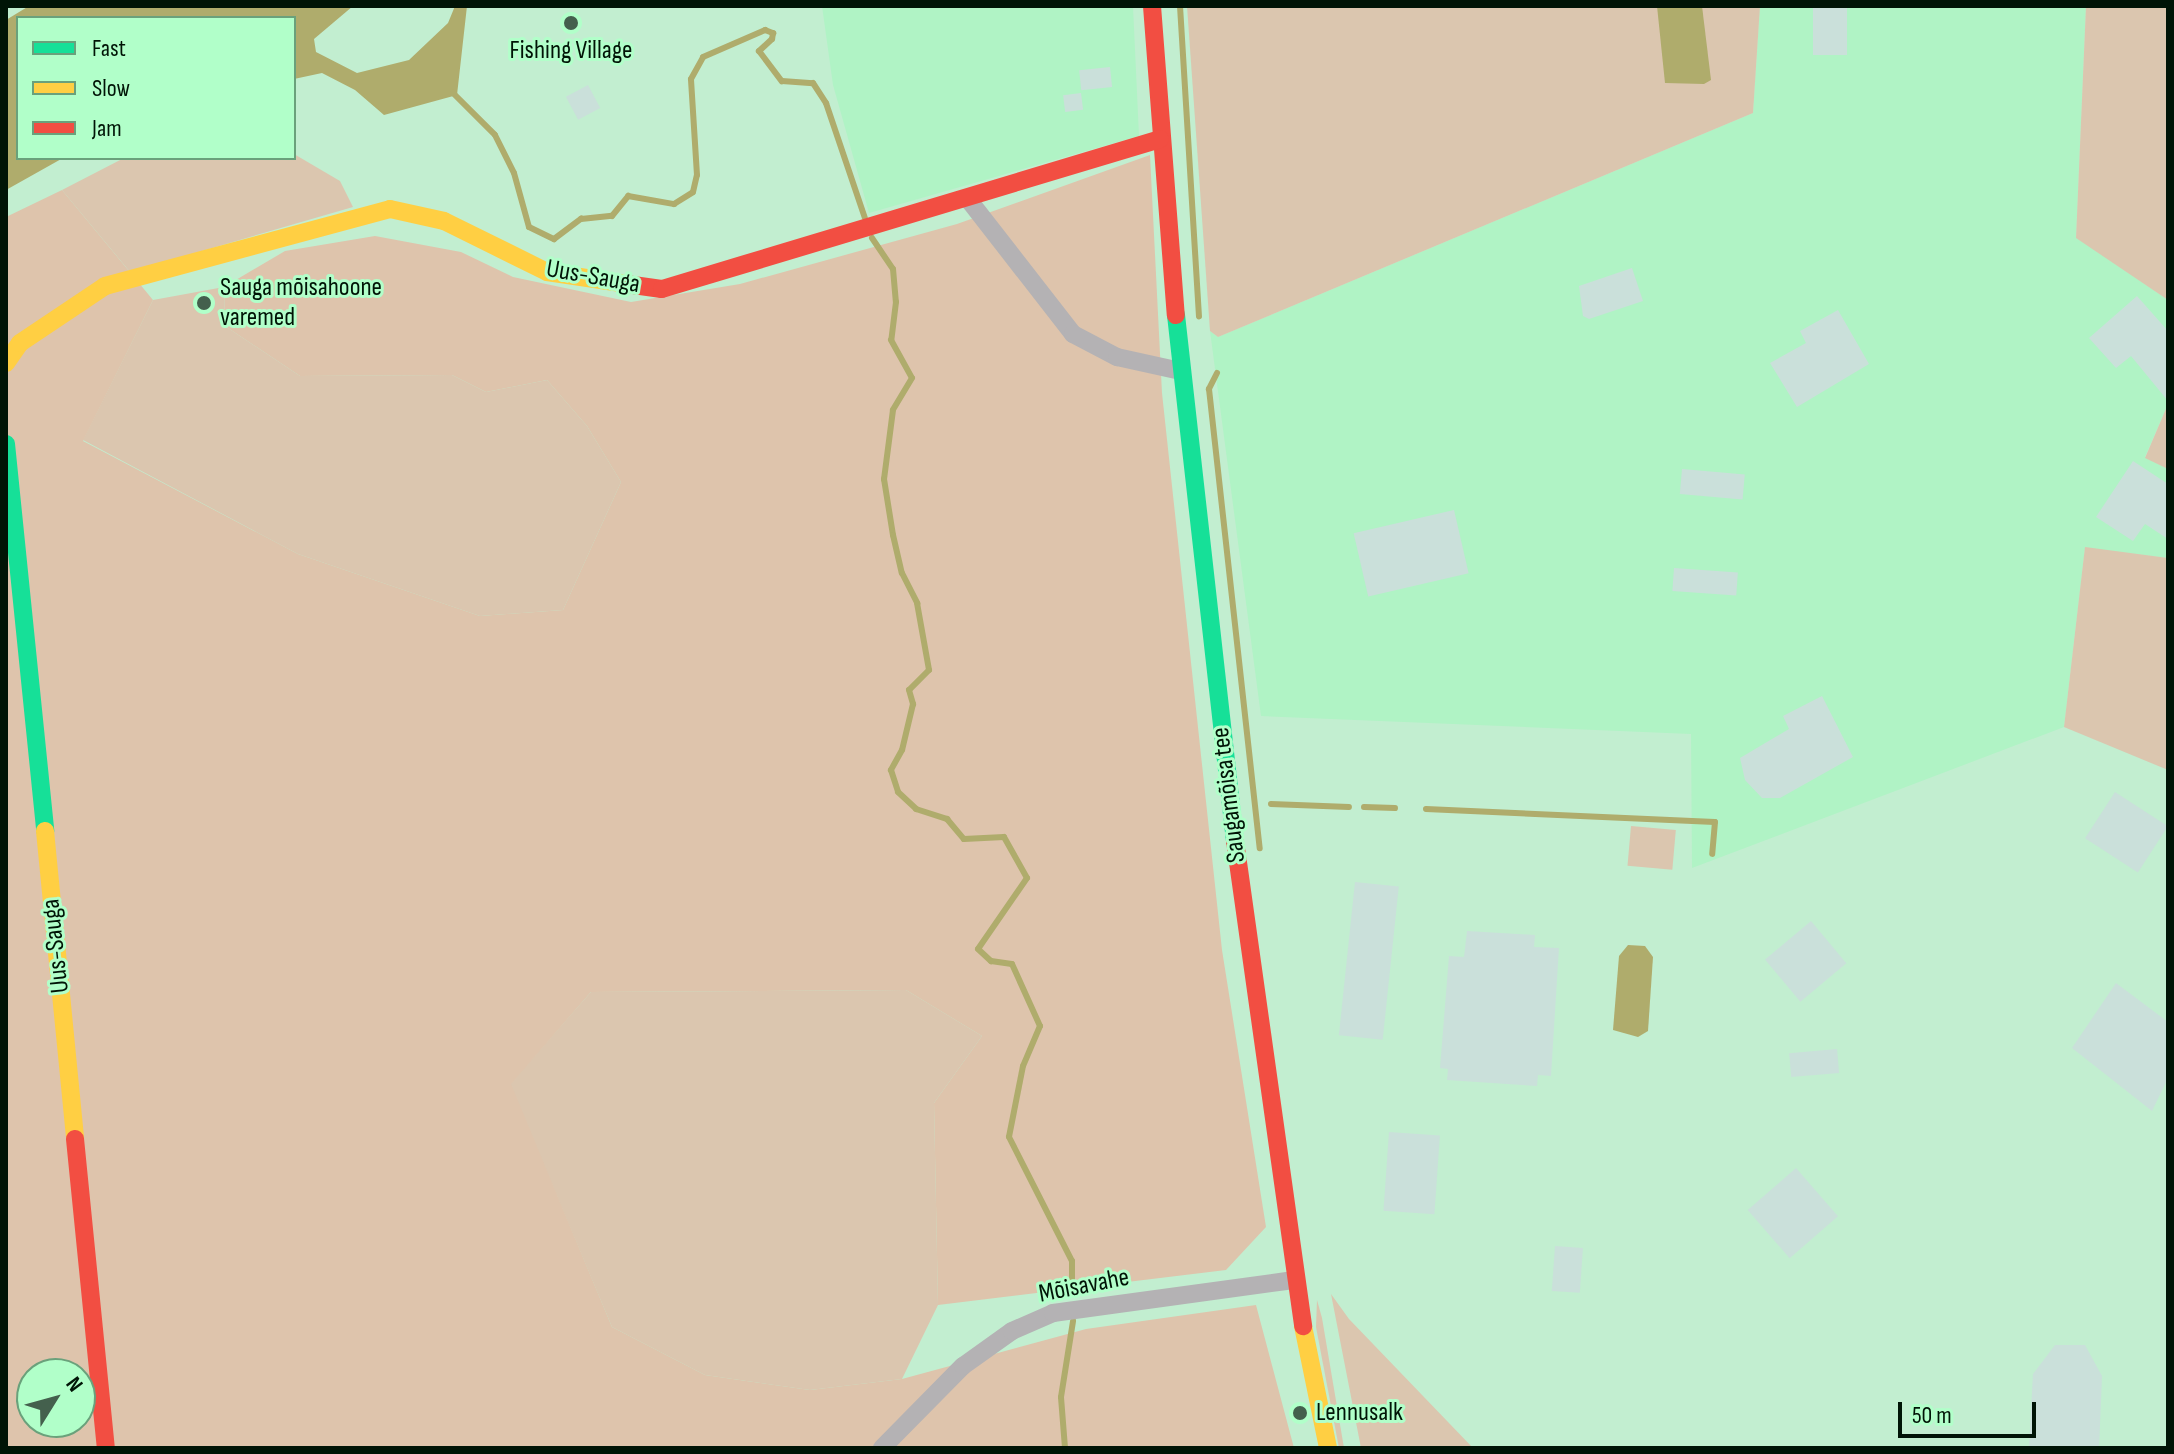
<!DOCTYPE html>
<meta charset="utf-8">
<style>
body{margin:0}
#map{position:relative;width:2174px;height:1454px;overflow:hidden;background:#c2eed0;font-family:"Sofia Sans Condensed",sans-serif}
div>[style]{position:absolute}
.built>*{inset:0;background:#b0f3c5}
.green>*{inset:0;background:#dbc6af;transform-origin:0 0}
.forest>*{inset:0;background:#dec4ac}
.water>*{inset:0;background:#afac6c}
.stream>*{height:6px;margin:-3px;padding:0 3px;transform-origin:3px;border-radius:3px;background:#afac6c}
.building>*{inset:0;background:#cae0da;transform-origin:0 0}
.street>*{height:18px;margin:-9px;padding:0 9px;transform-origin:9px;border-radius:9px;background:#b4b2b4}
.fast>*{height:18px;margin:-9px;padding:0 9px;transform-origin:9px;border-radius:9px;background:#16e098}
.slow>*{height:18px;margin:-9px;padding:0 9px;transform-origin:9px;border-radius:9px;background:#ffcf43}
.jam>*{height:18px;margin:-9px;padding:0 9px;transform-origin:9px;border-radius:9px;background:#f24e42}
.dots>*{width:22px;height:22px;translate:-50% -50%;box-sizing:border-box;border:4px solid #b1ffc9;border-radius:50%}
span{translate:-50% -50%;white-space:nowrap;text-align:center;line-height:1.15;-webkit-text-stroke:6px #b1ffc9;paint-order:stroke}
.poi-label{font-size:26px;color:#001406}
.left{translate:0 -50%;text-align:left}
.street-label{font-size:26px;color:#001406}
.frame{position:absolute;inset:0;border:8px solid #001406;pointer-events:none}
.legend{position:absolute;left:16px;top:16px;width:280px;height:144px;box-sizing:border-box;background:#b1ffc9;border:2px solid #6aa17b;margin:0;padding:10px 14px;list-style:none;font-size:24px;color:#001406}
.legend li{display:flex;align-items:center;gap:16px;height:40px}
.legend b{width:40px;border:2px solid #6aa17b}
.north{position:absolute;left:16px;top:1358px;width:80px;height:80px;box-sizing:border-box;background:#b1ffc9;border:2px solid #6aa17b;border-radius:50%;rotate:53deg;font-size:22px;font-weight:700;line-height:32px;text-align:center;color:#001406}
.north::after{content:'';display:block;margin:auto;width:28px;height:36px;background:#44604d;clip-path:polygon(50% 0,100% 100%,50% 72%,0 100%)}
.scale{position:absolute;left:1898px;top:1402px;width:138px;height:36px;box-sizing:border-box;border:4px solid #001406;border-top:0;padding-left:10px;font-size:24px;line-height:28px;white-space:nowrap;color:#001406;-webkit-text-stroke:6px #b1ffc9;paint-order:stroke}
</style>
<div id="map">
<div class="built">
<div style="clip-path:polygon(822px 6px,1133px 6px,1139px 136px,869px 213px,833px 85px)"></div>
<div style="clip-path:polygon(1760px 6px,2086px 6px,2076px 237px,2168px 300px,2168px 404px,2145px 457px,2168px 469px,2168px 558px,2085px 548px,2064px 727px,1692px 868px,1691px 734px,1261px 716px,1210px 331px,1218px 337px,1753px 113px)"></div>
</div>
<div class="green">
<div style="clip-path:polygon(1187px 6px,1760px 6px,1753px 113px,1218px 337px,1210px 331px)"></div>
<div style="clip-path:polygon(2086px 6px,2168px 6px,2168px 300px,2076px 238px)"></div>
<div style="clip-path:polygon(294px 154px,340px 181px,353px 207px,130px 272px,62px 190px,124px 158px)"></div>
<div style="clip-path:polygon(224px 287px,225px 326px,300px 376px,452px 375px,486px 392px,547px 380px,587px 426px,621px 482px,563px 610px,480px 616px,298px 554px,83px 440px,153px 300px)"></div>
<div style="clip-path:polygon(2168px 404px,2168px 469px,2145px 458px)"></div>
<div style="clip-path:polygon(2085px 547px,2168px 558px,2168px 770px,2064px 727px)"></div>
<div style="left:1631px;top:826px;width:45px;height:40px;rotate:5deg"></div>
<div style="clip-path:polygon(906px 990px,982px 1036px,934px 1103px,938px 1305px,902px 1379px,810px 1390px,705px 1375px,612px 1327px,510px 1084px,591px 992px)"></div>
<div style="clip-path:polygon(1331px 1294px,1349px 1319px,1473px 1448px,1361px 1448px)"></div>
<div style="clip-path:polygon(1317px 1300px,1322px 1318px,1344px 1448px,1339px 1448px,1316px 1327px)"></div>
</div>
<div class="forest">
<div style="clip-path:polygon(evenodd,1150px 155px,1162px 393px,1222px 950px,1266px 1227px,1226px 1270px,938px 1305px,934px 1103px,982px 1036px,906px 990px,591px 992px,511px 1084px,612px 1327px,705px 1375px,810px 1390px,902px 1379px,1086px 1329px,1256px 1305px,1294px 1448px,6px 1448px,6px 217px,62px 190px,153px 300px,83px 441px,298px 554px,480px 616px,563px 610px,621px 482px,587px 426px,547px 380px,486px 392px,452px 375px,300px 376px,225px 326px,224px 287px,285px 251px,375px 236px,461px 252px,513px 277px,631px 302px,740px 284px,957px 224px,1150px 155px,32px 1374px,80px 1374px,80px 1422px,32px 1422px,32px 1374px)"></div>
</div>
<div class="water">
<div style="clip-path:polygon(29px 6px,353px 6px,314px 39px,316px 52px,357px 73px,409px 60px,448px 23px,455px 6px,467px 6px,457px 95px,384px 115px,355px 90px,322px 73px,294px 79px,294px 18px,18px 18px,18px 158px,63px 158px,6px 190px,6px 20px)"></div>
<div style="clip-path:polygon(1657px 6px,1702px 6px,1711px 80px,1704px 84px,1665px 83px)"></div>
<div style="clip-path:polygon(1628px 945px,1645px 946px,1653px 957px,1648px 1031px,1638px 1037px,1613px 1030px,1619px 956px)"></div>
</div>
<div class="stream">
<div style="left:1180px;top:6px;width:311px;rotate:86.5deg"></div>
<div style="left:453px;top:93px;width:59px;rotate:45deg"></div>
<div style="left:495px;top:135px;width:42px;rotate:63.4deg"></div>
<div style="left:514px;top:173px;width:56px;rotate:74.5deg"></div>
<div style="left:529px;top:227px;width:28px;rotate:26deg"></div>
<div style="left:554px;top:239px;width:34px;rotate:-37deg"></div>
<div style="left:581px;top:219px;width:31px;rotate:-6deg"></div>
<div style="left:612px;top:216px;width:26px;rotate:-51deg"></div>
<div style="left:628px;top:196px;width:47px;rotate:9.9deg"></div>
<div style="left:674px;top:204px;width:22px;rotate:-32deg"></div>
<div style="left:693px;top:192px;width:17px;rotate:-77deg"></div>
<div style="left:697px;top:175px;width:96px;rotate:-93.6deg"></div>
<div style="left:691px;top:79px;width:25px;rotate:-61deg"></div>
<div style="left:703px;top:57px;width:68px;rotate:-23.5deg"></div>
<div style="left:765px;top:30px;width:9px;rotate:21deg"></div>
<div style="left:773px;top:33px;width:6px;rotate:99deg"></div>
<div style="left:772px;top:39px;width:18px;rotate:137deg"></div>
<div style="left:759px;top:51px;width:38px;rotate:53deg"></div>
<div style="left:782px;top:81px;width:31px;rotate:4deg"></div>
<div style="left:813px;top:83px;width:24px;rotate:57deg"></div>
<div style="left:826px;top:103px;width:121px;rotate:71.3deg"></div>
<div style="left:872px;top:238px;width:37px;rotate:56deg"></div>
<div style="left:893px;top:269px;width:33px;rotate:85deg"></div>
<div style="left:896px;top:302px;width:38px;rotate:97deg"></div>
<div style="left:891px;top:340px;width:43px;rotate:61.1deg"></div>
<div style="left:912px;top:378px;width:37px;rotate:121deg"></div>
<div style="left:893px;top:410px;width:70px;rotate:97.4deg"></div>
<div style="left:884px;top:479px;width:57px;rotate:80.9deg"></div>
<div style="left:893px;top:535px;width:39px;rotate:77deg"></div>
<div style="left:902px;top:573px;width:34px;rotate:63deg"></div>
<div style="left:917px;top:603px;width:68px;rotate:79.8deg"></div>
<div style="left:929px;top:670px;width:28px;rotate:135deg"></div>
<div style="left:909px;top:690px;width:15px;rotate:74deg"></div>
<div style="left:913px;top:704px;width:47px;rotate:103.4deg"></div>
<div style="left:902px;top:750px;width:23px;rotate:119deg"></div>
<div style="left:891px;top:770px;width:23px;rotate:72deg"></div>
<div style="left:898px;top:792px;width:25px;rotate:43deg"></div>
<div style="left:916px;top:809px;width:33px;rotate:18deg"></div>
<div style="left:947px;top:819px;width:26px;rotate:50deg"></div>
<div style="left:964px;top:839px;width:40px;rotate:-2.9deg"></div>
<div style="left:1004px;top:837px;width:47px;rotate:60.7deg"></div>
<div style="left:1027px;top:878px;width:86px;rotate:124.6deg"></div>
<div style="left:978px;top:949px;width:18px;rotate:43deg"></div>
<div style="left:991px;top:961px;width:21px;rotate:8deg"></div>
<div style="left:1012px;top:964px;width:68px;rotate:65.7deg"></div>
<div style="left:1040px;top:1026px;width:43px;rotate:113deg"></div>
<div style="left:1023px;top:1066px;width:72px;rotate:101.2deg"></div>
<div style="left:1009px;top:1137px;width:139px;rotate:63.1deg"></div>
<div style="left:1072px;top:1261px;width:31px;rotate:90deg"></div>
<div style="left:1217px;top:373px;width:18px;rotate:117deg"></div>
<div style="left:1209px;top:389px;width:462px;rotate:83.7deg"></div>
<div style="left:1271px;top:804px;width:78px;rotate:2.2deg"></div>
<div style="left:1364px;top:807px;width:31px;rotate:2deg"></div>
<div style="left:1426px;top:809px;width:289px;rotate:2.6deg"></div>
<div style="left:1715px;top:822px;width:32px;rotate:95deg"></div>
<div style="left:1065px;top:1448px;width:51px;rotate:-94.5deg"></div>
<div style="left:1061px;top:1397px;width:77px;rotate:-81deg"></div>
</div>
<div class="building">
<div style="left:1813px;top:6px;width:34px;height:49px"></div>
<div style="left:1110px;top:67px;width:20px;height:31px;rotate:84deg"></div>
<div style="left:588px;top:85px;width:26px;height:25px;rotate:62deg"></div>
<div style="left:1081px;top:93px;width:17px;height:18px;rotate:83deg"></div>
<div style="clip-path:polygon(1632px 268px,1643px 301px,1589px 319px,1583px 316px,1579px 286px)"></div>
<div style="clip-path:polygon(2137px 296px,2168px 331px,2168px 401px,2131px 356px,2116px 368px,2089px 338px)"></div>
<div style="clip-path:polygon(1838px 310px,1869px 364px,1797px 407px,1770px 363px,1806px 343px,1800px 331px)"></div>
<div style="clip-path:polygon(2133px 461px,2168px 484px,2168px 539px,2145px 524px,2133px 541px,2096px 517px)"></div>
<div style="left:1682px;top:469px;width:63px;height:25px;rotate:5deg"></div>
<div style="left:1454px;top:510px;width:65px;height:103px;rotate:77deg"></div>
<div style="left:1674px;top:568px;width:64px;height:23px;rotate:4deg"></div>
<div style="clip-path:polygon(1822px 696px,1853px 757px,1780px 798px,1762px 798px,1745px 780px,1740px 758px,1789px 729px,1783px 716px)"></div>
<div style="left:2115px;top:792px;width:63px;height:55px;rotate:33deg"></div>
<div style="left:1355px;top:882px;width:44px;height:154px;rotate:6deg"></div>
<div style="left:1811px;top:921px;width:55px;height:60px;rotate:50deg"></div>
<div style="clip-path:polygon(1467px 931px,1535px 935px,1534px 947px,1559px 948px,1551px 1076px,1538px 1075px,1537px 1086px,1447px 1080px,1448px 1069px,1440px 1068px,1449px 956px,1464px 957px)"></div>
<div style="clip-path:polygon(2116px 983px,2168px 1022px,2168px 1078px,2152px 1111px,2072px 1048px)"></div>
<div style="left:1837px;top:1049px;width:24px;height:48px;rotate:85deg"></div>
<div style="left:1389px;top:1132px;width:51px;height:79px;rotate:4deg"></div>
<div style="left:1796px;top:1168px;width:64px;height:64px;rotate:49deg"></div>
<div style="left:1555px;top:1246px;width:28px;height:45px;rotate:4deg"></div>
<div style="clip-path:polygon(2055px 1345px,2085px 1345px,2102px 1376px,2099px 1448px,2029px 1448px,2033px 1374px)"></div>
</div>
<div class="street">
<div style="left:968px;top:199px;width:171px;rotate:52.1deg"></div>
<div style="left:1073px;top:334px;width:50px;rotate:27.6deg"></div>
<div style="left:1117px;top:357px;width:65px;rotate:12.5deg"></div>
<div style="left:882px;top:1448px;width:115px;rotate:-45.4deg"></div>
<div style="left:963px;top:1366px;width:60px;rotate:-35.5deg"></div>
<div style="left:1012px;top:1331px;width:45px;rotate:-23.7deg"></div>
<div style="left:1053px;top:1313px;width:243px;rotate:-7.8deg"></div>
</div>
<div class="fast">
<div style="left:1176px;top:315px;width:529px;rotate:83.6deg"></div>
<div style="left:6px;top:444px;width:389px;rotate:84.2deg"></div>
</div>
<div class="slow">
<div style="left:6px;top:363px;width:24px;rotate:-55deg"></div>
<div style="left:20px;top:343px;width:102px;rotate:-33.8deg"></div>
<div style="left:105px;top:286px;width:295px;rotate:-15.1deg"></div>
<div style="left:390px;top:209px;width:55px;rotate:12.5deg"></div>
<div style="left:444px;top:221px;width:115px;rotate:26.3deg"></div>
<div style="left:547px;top:272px;width:80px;rotate:8.6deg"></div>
<div style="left:45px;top:831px;width:309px;rotate:84.4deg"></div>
<div style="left:1303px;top:1326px;width:125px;rotate:78.4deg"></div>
</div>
<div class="jam">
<div style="left:1152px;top:6px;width:310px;rotate:85.6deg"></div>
<div style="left:626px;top:284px;width:36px;rotate:8deg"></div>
<div style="left:662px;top:289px;width:520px;rotate:-16.76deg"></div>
<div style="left:1235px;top:841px;width:490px;rotate:82deg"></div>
<div style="left:75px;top:1139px;width:311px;rotate:84.3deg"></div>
</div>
<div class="dots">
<div style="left:571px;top:23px;background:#44604d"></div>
<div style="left:204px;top:303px;background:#44604d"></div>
<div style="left:1300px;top:1413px;background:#44604d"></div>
</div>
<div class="poi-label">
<span style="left:571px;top:51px">Fishing Village</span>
<span class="left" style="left:220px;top:303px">Sauga mõisahoone<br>varemed</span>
<span class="left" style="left:1316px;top:1413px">Lennusalk</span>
</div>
<div class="street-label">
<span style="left:593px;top:277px;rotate:10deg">Uus-Sauga</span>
<span style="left:1229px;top:795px;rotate:-97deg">Saugamõisa tee</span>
<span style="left:56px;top:946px;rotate:-96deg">Uus-Sauga</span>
<span style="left:1084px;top:1286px;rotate:-11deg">Mõisavahe</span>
</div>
<div class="frame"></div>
<ul class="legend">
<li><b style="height:10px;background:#16e098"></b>Fast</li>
<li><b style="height:10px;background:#ffcf43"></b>Slow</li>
<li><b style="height:10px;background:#f24e42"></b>Jam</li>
</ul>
<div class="north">N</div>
<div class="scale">50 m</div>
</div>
